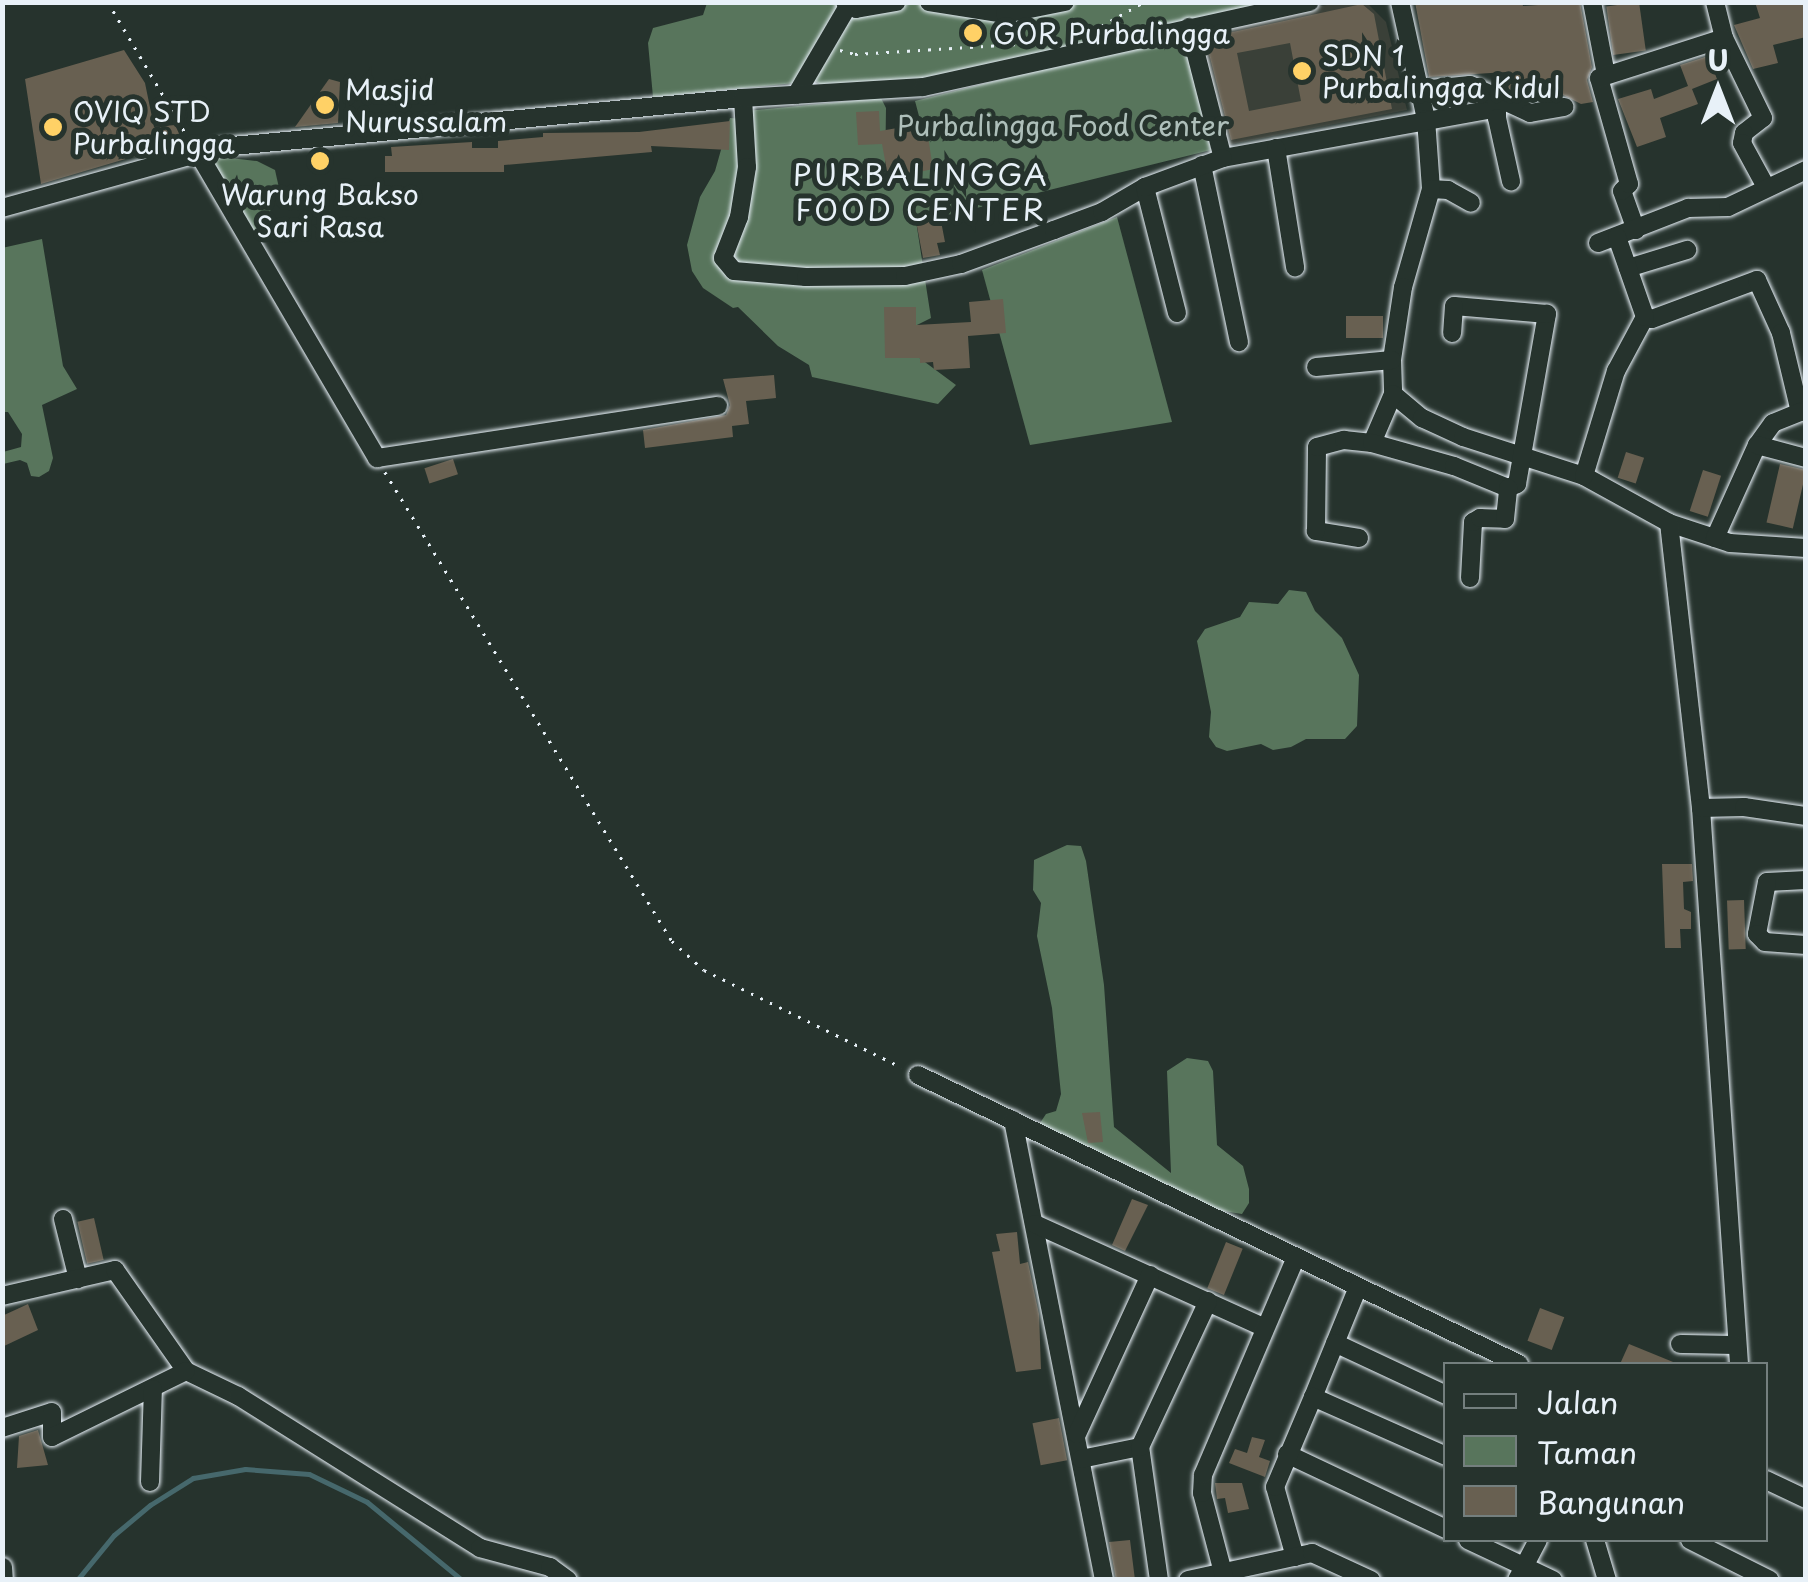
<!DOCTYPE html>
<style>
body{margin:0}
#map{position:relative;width:1808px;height:1582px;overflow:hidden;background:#26332d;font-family:"Playpen Sans",sans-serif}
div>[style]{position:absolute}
.built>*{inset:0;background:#3a4038}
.green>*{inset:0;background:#58755c}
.stream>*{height:5px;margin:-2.5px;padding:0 2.5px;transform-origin:2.5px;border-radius:2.5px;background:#46686c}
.building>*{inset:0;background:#686051;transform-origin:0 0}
.path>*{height:2.5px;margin-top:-1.25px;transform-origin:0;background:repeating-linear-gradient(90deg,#e8f1f8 0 2.5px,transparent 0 10.5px)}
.roads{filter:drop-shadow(0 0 2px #e8f1f8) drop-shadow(0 0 2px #e8f1f8)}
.minor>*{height:18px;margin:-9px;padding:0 9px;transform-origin:9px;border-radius:9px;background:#26332d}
.dots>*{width:28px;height:28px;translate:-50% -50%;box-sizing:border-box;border:5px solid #26332d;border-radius:50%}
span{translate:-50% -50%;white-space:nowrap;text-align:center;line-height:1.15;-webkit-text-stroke:10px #26332d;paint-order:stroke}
.poi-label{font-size:28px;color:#e8f1f8}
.left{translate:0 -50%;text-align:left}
.park-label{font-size:28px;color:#aebfba}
.neighbourhood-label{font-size:30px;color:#e8f1f8;letter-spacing:2.5px}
.frame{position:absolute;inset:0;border:5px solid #e8f1f8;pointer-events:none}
.legend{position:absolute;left:1443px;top:1362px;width:325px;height:180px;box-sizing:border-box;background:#26332d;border:2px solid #747f7e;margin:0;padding:12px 18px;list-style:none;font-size:30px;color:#e8f1f8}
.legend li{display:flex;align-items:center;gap:20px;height:50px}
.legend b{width:50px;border:2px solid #747f7e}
.north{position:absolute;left:1668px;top:40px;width:100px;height:100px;-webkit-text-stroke:8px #26332d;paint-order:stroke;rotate:0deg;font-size:28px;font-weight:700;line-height:40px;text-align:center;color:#e8f1f8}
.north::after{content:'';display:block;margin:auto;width:35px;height:45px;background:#e8f1f8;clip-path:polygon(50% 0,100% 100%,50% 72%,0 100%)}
</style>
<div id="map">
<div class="built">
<div style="clip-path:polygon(1336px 3px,1367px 3px,1386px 22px,1407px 110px,1221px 146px,1198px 31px)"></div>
</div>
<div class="green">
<div style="clip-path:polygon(707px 3px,1286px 3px,945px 79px,826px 88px,815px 81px,653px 97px,648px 43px,653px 28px,703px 15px)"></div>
<div style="clip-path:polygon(1182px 34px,1211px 150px,944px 216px,940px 204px,916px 221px,931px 318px,909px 329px,910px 351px,956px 385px,938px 404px,812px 377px,809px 365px,778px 346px,738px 307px,733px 308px,703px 288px,692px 271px,687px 245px,700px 197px,715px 171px,730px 118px,753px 120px,747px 111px,881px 98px,886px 108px,885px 178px,900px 179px,915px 167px,933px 169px,915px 101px)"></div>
<div style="clip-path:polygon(230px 158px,257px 161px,275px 170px,279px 188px,262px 232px,245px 248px,209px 190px,214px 159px)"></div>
<div style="clip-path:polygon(1117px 217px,1172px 422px,1030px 445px,982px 270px)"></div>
<div style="clip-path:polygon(42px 239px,63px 366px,77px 389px,42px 405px,53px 458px,49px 471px,39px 477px,31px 476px,27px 463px,20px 460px,3px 464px,3px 452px,21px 447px,22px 434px,8px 412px,3px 412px,2px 248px)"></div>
<div style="clip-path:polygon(1289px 590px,1306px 592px,1315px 611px,1342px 638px,1359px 675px,1357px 726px,1345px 739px,1306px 739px,1291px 747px,1273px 750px,1261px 744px,1227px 751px,1216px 747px,1209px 737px,1211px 712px,1197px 641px,1205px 629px,1240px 617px,1249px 602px,1278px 604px)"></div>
<div style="clip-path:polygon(1067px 845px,1081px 846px,1086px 861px,1104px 985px,1114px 1127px,1171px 1173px,1167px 1071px,1187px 1058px,1208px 1061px,1213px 1071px,1217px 1145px,1243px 1166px,1249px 1189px,1249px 1203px,1242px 1214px,1217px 1210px,1038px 1126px,1046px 1114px,1056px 1111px,1061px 1094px,1052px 1008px,1037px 936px,1041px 903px,1033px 890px,1034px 860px)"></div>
</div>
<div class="stream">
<div style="left:77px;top:1580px;width:58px;rotate:-50.6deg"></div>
<div style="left:114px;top:1535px;width:47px;rotate:-39.8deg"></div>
<div style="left:150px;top:1505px;width:51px;rotate:-32.1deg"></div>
<div style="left:193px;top:1478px;width:53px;rotate:-9.8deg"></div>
<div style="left:245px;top:1469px;width:64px;rotate:4.5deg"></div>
<div style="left:309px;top:1474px;width:64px;rotate:25.8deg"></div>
<div style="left:367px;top:1502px;width:123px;rotate:39.4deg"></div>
</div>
<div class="building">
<div style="clip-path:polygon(1415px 2px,1522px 2px,1523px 6px,1580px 2px,1592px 67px,1587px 80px,1593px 102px,1581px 104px,1563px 95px,1532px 100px,1509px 90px,1506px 72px,1429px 77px)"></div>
<div style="left:1639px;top:2px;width:49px;height:33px;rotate:82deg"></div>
<div style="clip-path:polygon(1755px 2px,1806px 2px,1806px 37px,1773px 45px,1778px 63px,1753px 69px,1734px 25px,1760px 18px)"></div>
<div style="clip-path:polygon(evenodd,1362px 4px,1374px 14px,1392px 109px,1231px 140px,1205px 38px,1362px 4px,1290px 43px,1301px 101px,1249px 111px,1237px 53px,1290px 43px)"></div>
<div style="clip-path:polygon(124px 50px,145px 83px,154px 127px,175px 125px,183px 142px,41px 184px,25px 79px)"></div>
<div style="clip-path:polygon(1708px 56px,1717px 79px,1692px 89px,1698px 104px,1660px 118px,1666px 137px,1637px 147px,1618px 99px,1651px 89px,1654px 99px,1688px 86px,1680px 65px)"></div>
<div style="clip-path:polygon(329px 79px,340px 82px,338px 123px,295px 127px)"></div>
<div style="clip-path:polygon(879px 111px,880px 131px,926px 123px,933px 169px,905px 175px,904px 168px,887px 171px,882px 144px,858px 145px,856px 112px)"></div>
<div style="clip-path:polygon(730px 121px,729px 150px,651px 146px,652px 152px,504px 165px,504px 172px,385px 172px,385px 156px,392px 156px,391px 147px,472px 142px,472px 148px,498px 148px,498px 141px,543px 137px,543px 133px,639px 132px)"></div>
<div style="clip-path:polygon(940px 216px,945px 242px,937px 243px,940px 255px,923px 258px,916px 221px)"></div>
<div style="clip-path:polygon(1003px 299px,1006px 333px,968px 336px,970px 368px,934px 370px,933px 362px,920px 363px,920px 358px,885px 358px,884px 307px,916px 307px,916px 325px,971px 322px,969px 302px)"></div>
<div style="left:1383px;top:316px;width:22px;height:37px;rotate:90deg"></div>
<div style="clip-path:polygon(774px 375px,776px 398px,746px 401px,749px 424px,732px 426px,733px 437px,645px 448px,643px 430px,726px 415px,730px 405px,723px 379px)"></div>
<div style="left:1626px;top:452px;width:19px;height:27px;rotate:18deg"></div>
<div style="left:453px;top:459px;width:16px;height:30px;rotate:72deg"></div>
<div style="left:1780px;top:464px;width:27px;height:60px;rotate:13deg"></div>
<div style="left:1703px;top:470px;width:19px;height:43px;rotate:18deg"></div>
<div style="clip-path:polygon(1662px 864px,1692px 864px,1693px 881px,1683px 882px,1684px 909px,1691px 912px,1691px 929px,1680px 929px,1681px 948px,1665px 948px)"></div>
<div style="left:1744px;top:900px;width:49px;height:17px;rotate:88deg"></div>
<div style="clip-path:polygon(1100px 1112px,1103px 1142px,1088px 1143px,1082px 1113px)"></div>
<div style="clip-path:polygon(1132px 1199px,1148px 1205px,1125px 1251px,1112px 1245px)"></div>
<div style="left:94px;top:1218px;width:43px;height:17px;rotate:77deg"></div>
<div style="clip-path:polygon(1017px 1232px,1020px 1264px,1028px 1262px,1039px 1314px,1041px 1369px,1016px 1372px,992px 1252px,1000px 1251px,996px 1234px)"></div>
<div style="left:1226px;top:1242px;width:18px;height:50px;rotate:22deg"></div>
<div style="clip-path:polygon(28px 1304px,38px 1330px,2px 1347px,2px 1316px)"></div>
<div style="left:1540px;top:1308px;width:26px;height:35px;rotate:21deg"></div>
<div style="clip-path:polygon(1629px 1344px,1678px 1364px,1620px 1364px)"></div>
<div style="left:1059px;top:1418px;width:43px;height:27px;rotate:79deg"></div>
<div style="clip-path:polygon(38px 1430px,48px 1465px,17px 1468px,19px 1436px)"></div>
<div style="clip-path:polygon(1252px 1437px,1265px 1440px,1259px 1457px,1270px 1461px,1265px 1477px,1229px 1463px,1235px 1449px,1247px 1453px)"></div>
<div style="clip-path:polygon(1215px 1483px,1242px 1483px,1249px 1509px,1228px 1513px,1225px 1498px,1217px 1499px)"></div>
<div style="clip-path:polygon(1130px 1540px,1135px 1580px,1116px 1580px,1109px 1542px)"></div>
</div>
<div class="path">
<div style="left:108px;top:2px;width:159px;rotate:59.4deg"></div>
<div style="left:1092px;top:31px;width:60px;rotate:-29.1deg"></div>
<div style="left:840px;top:50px;width:16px;rotate:15deg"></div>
<div style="left:855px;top:54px;width:181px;rotate:-3.5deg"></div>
<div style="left:385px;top:472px;width:550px;rotate:58.54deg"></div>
<div style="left:672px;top:941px;width:43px;rotate:42.2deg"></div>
<div style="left:704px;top:970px;width:220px;rotate:26.2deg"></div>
</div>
<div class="roads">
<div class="minor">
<div style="left:845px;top:2px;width:13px;rotate:32deg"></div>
<div style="left:856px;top:9px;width:41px;rotate:-9.9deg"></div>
<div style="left:929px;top:2px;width:77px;rotate:9deg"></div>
<div style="left:1005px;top:14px;width:61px;rotate:-11.3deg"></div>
<div style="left:1400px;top:2px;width:120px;rotate:77.5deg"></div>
<div style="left:1426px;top:119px;width:70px;rotate:85.9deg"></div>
<div style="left:1431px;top:189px;width:102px;rotate:105.9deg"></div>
<div style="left:1403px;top:287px;width:74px;rotate:98.6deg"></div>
<div style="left:1392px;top:360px;width:34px;rotate:88deg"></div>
<div style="left:1393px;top:394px;width:38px;rotate:40deg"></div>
<div style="left:1422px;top:418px;width:45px;rotate:24.9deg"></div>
<div style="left:1463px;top:437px;width:127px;rotate:17.9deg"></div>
<div style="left:1584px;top:476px;width:97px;rotate:28.9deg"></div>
<div style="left:1669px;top:523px;width:64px;rotate:18.2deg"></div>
<div style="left:1730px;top:543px;width:76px;rotate:3.8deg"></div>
<div style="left:1592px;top:2px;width:74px;rotate:79.1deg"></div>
<div style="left:1715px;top:2px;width:37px;rotate:76deg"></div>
<div style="left:1724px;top:38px;width:89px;rotate:64deg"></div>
<div style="left:1763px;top:118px;width:24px;rotate:142deg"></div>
<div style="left:1744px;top:133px;width:10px;rotate:101deg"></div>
<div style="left:1742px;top:143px;width:50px;rotate:61.4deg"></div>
<div style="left:1189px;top:27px;width:135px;rotate:75.5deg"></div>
<div style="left:1223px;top:158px;width:279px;rotate:-10.3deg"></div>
<div style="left:1421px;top:90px;width:49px;rotate:-5.8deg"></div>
<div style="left:1470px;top:85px;width:66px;rotate:25deg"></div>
<div style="left:1530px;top:113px;width:35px;rotate:-10deg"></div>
<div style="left:796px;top:95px;width:103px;rotate:-59.7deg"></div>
<div style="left:743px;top:98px;width:69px;rotate:86.7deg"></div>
<div style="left:747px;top:167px;width:51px;rotate:99.1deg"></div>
<div style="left:739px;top:217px;width:44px;rotate:111.3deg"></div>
<div style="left:723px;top:258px;width:17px;rotate:50deg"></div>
<div style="left:734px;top:271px;width:72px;rotate:4.8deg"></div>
<div style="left:806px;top:277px;width:99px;rotate:-0.6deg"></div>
<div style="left:905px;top:276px;width:57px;rotate:-12.1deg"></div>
<div style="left:961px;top:264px;width:99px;rotate:-20.1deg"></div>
<div style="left:1054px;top:230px;width:51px;rotate:-20.6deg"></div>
<div style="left:1102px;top:212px;width:50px;rotate:-30.2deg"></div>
<div style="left:1497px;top:98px;width:20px;rotate:90deg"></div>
<div style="left:1497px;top:118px;width:65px;rotate:77.5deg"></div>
<div style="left:1276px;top:148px;width:121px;rotate:80.9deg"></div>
<div style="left:198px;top:153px;width:354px;rotate:59.6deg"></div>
<div style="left:377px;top:458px;width:345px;rotate:-8.7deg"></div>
<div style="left:1202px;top:165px;width:181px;rotate:78.2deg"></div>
<div style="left:1431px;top:189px;width:17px;rotate:3deg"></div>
<div style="left:1448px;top:190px;width:26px;rotate:29deg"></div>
<div style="left:2px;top:208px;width:228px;rotate:-15.5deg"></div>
<div style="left:222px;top:147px;width:523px;rotate:-5.37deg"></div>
<div style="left:743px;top:98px;width:180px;rotate:-3.5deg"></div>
<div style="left:923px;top:87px;width:396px;rotate:-12.4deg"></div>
<div style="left:1636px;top:230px;width:41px;rotate:-109.7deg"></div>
<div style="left:1622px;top:191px;width:10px;rotate:-45deg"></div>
<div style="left:1629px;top:184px;width:110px;rotate:-105.8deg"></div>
<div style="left:1599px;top:78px;width:131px;rotate:-17.7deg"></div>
<div style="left:1598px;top:243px;width:97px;rotate:-21.3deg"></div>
<div style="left:1688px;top:208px;width:40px;rotate:-1.4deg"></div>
<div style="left:1728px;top:207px;width:86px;rotate:-25.4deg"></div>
<div style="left:1628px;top:268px;width:62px;rotate:-17deg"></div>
<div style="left:1177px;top:313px;width:130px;rotate:-104.3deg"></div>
<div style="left:1145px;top:187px;width:83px;rotate:-20.4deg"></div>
<div style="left:1645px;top:317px;width:7px;rotate:16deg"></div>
<div style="left:1652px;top:319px;width:112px;rotate:-20.4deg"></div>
<div style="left:1757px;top:280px;width:58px;rotate:65.6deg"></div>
<div style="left:1781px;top:333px;width:81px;rotate:76.5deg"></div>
<div style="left:1800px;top:412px;width:6px;rotate:-18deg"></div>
<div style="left:1316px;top:367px;width:76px;rotate:-5.3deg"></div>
<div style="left:1372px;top:443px;width:53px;rotate:-66.8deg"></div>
<div style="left:1757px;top:445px;width:27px;rotate:-54deg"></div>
<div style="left:1773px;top:423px;width:29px;rotate:-22deg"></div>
<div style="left:1584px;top:476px;width:110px;rotate:-73.1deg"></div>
<div style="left:1616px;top:371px;width:61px;rotate:-61.8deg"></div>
<div style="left:1645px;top:317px;width:85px;rotate:-109.3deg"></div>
<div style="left:1669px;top:523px;width:287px;rotate:83.6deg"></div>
<div style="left:1701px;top:808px;width:557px;rotate:86.09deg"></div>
<div style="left:1359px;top:538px;width:44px;rotate:-170.8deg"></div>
<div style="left:1316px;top:531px;width:84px;rotate:-89.3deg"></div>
<div style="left:1317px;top:447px;width:28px;rotate:-15deg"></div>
<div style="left:1344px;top:440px;width:28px;rotate:6deg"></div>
<div style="left:1372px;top:443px;width:85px;rotate:15.7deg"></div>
<div style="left:1454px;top:466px;width:58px;rotate:22.2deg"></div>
<div style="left:1508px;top:488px;width:10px;rotate:-24deg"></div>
<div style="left:1517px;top:484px;width:173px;rotate:-80deg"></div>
<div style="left:1547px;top:314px;width:93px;rotate:-175.1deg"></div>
<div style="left:1454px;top:306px;width:27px;rotate:94deg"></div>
<div style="left:1715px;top:538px;width:102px;rotate:-65.7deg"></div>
<div style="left:1757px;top:445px;width:51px;rotate:14.9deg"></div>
<div style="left:1470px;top:578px;width:56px;rotate:-86.9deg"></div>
<div style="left:1473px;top:522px;width:8px;rotate:-30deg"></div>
<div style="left:1480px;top:518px;width:25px;rotate:2deg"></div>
<div style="left:1505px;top:519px;width:31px;rotate:-84deg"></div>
<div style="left:1701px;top:808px;width:43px;rotate:-1.3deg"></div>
<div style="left:1744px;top:807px;width:63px;rotate:8.3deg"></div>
<div style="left:1806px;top:880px;width:39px;rotate:177deg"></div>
<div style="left:1767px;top:882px;width:53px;rotate:100.9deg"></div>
<div style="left:1757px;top:934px;width:11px;rotate:45deg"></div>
<div style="left:1765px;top:942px;width:41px;rotate:4.2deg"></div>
<div style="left:918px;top:1075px;width:667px;rotate:25.68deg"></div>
<div style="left:1013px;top:1120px;width:469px;rotate:78.8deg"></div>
<div style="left:63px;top:1219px;width:62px;rotate:76deg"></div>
<div style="left:1035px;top:1224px;width:252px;rotate:24.3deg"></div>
<div style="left:1358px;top:1287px;width:119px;rotate:112.2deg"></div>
<div style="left:1313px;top:1397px;width:145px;rotate:23.9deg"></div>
<div style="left:2px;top:1296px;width:116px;rotate:-13deg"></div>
<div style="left:115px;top:1270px;width:123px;rotate:54.9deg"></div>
<div style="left:186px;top:1371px;width:58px;rotate:25.7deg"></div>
<div style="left:238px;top:1396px;width:286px;rotate:32.1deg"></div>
<div style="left:480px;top:1548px;width:73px;rotate:15.2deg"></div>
<div style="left:550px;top:1567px;width:22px;rotate:36deg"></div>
<div style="left:1335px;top:1343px;width:123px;rotate:25.1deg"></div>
<div style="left:1680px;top:1344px;width:57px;rotate:1deg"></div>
<div style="left:2px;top:1428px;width:52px;rotate:-17.7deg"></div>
<div style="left:52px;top:1412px;width:25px;rotate:90deg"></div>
<div style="left:52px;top:1437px;width:149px;rotate:-26.2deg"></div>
<div style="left:1077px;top:1434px;width:175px;rotate:-65.3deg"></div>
<div style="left:1287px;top:1454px;width:176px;rotate:25.3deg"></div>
<div style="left:1081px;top:1459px;width:60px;rotate:-11.5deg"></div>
<div style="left:1766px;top:1480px;width:44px;rotate:25.4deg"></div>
<div style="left:150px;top:1482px;width:93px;rotate:-88.2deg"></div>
<div style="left:1468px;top:1540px;width:94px;rotate:25.2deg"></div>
<div style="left:1595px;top:1540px;width:42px;rotate:73.3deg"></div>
<div style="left:1690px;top:1540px;width:89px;rotate:26.6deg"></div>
<div style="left:1295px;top:1557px;width:73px;rotate:-105.9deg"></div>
<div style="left:1275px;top:1487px;width:98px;rotate:-67.1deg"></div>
<div style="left:3px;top:1567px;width:13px;rotate:86deg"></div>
<div style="left:1159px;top:1580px;width:134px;rotate:-98.1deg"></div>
<div style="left:1140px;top:1447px;width:161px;rotate:-65deg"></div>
<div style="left:1188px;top:1580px;width:127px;rotate:-12.3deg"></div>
<div style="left:1312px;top:1553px;width:65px;rotate:24.6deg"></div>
<div style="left:1225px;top:1580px;width:90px;rotate:-104.8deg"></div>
<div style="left:1202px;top:1493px;width:18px;rotate:-87deg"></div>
<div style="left:1203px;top:1475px;width:237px;rotate:-66.9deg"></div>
<div style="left:1517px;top:1580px;width:45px;rotate:-62.3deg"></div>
</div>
</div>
<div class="dots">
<div style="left:973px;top:33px;background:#ffd166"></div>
<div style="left:1302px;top:71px;background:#ffd166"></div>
<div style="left:325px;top:105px;background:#ffd166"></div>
<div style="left:53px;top:127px;background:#ffd166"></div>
<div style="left:320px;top:161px;background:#ffd166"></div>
</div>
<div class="poi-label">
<span class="left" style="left:993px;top:33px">GOR Purbalingga</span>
<span class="left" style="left:1322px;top:71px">SDN 1<br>Purbalingga Kidul</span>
<span class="left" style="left:345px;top:105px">Masjid<br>Nurussalam</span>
<span class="left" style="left:73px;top:127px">OVIQ STD<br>Purbalingga</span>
<span style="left:320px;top:210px">Warung Bakso<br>Sari Rasa</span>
</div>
<div class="park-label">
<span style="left:1063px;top:125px">Purbalingga Food Center</span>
</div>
<div class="neighbourhood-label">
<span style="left:921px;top:191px">PURBALINGGA<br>FOOD CENTER</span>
</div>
<div class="frame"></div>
<ul class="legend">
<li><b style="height:12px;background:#26332d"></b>Jalan</li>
<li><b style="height:28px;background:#58755c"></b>Taman</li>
<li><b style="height:28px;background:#686051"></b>Bangunan</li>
</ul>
<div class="north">U</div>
</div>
